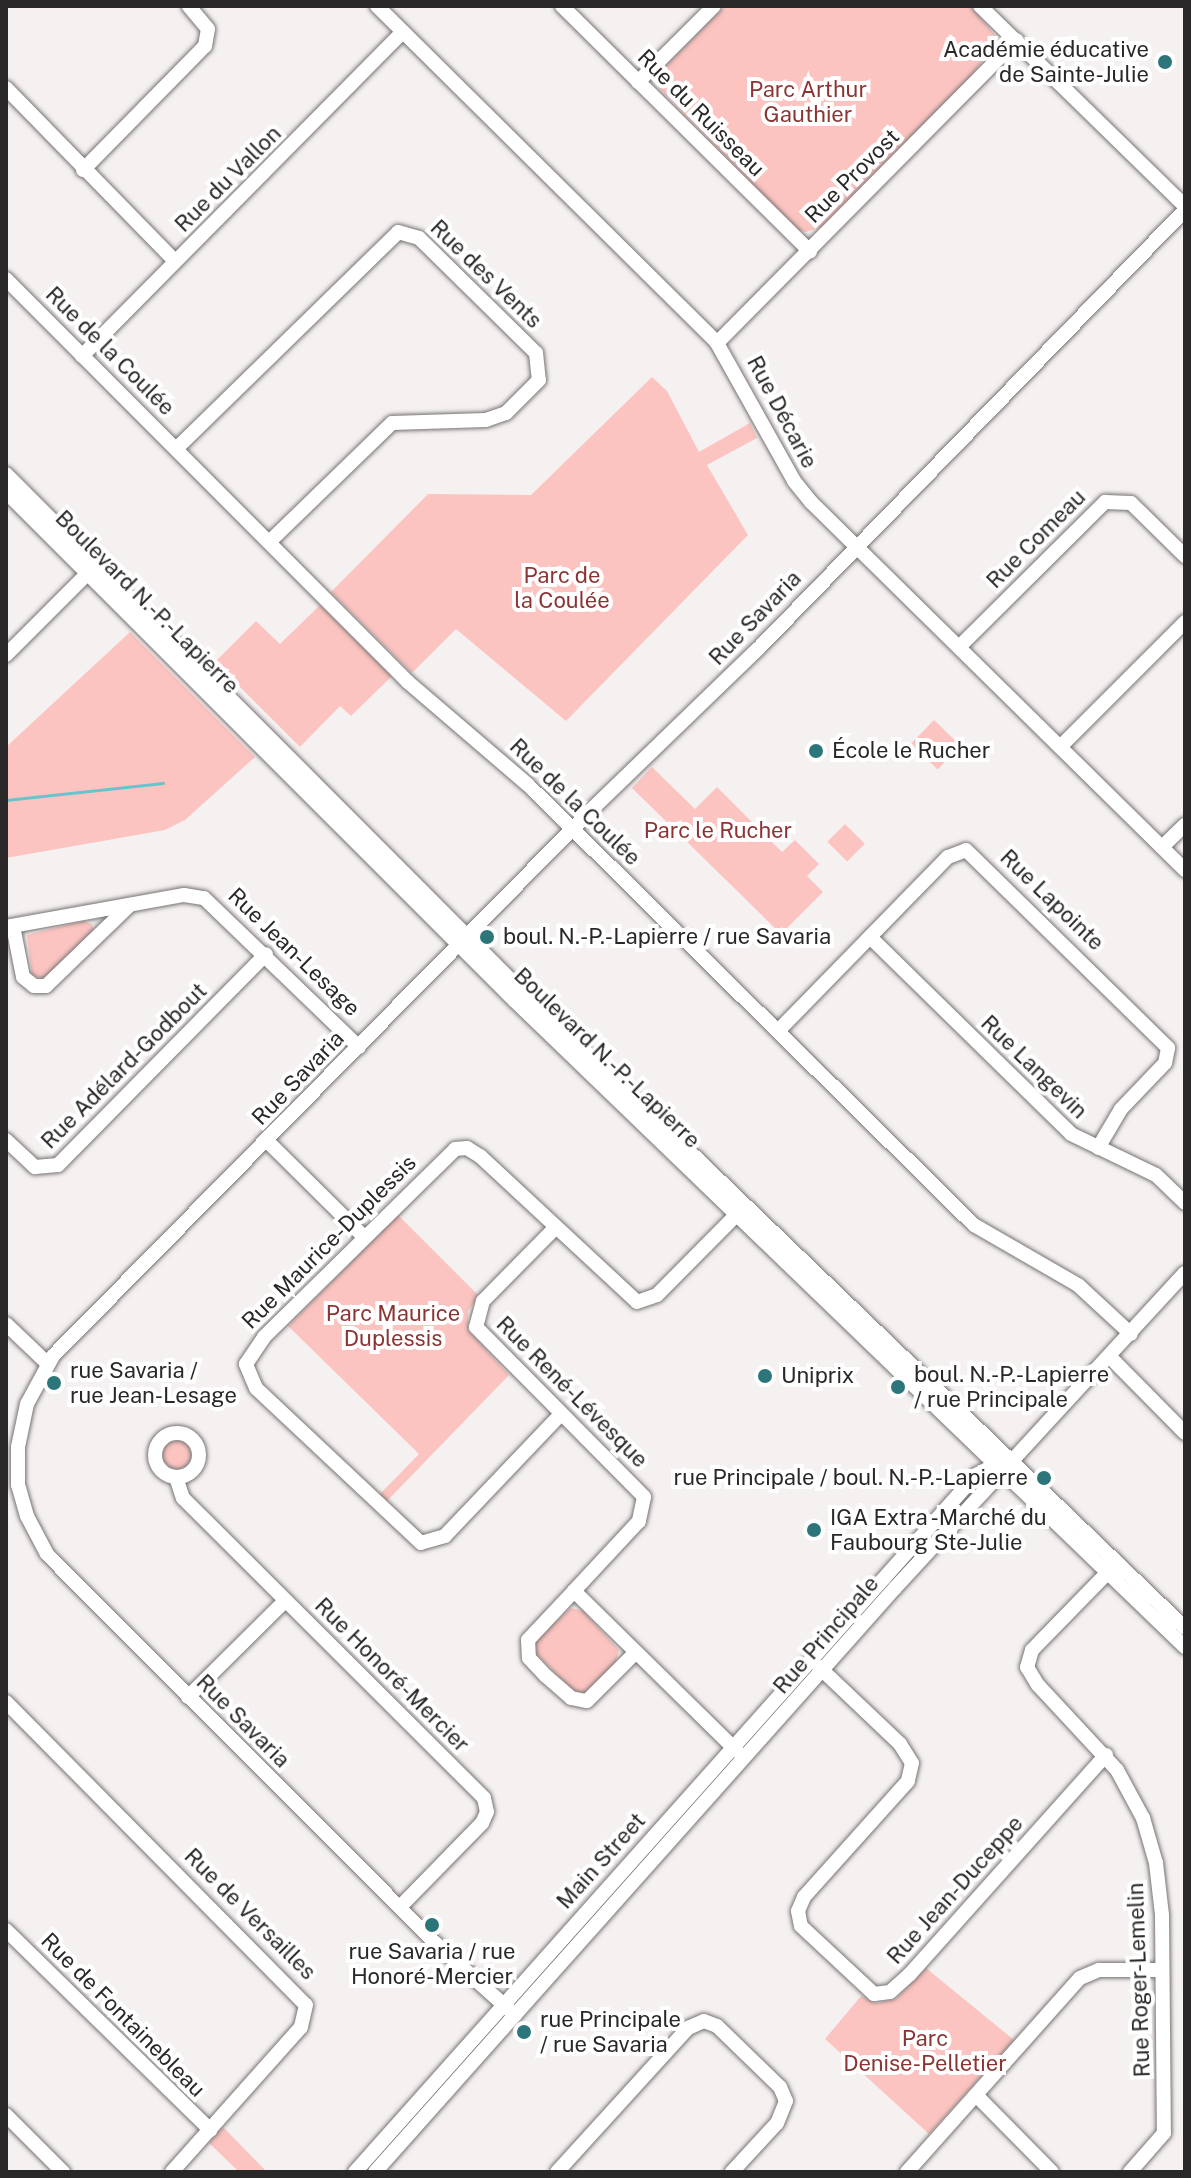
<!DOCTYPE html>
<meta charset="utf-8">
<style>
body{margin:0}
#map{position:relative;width:1191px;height:2178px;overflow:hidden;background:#f6f1f1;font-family:"Public Sans",sans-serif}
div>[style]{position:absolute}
.green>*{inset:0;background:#fcc4c0;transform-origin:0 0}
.round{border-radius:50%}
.stream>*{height:3px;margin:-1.5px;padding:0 1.5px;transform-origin:1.5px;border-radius:1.5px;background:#68c4cc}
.roads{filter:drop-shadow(0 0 2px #777373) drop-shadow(0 0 2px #777373)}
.minor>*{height:14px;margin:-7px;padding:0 7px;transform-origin:7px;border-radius:7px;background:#fff}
.minor>.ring{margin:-7px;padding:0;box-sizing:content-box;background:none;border:14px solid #fff;border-radius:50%}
.dots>*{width:22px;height:22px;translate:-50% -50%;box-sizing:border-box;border:4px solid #fff;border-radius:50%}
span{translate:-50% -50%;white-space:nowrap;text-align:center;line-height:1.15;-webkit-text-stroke:8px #fff;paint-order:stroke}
.poi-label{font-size:22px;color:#292727}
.right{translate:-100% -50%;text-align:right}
.left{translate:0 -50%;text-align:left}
.park-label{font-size:22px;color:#8a3534}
.street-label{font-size:22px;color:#292727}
.frame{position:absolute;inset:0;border:8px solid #292727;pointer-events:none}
</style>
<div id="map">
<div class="green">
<div style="clip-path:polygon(725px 6px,971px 6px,999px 40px,971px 76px,822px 227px,806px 232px,797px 230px,657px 86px,662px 70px)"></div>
<div style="clip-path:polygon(652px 377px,667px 391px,699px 452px,750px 423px,757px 438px,707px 465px,748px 535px,566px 721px,456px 629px,412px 673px,331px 592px,428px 494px,531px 495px)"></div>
<div style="clip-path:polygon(320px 605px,392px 676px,351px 716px,340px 706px,300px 747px,215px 662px,256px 621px,280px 644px)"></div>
<div style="clip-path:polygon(130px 632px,255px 757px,185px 820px,165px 830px,6px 858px,6px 747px)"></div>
<div style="left:934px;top:720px;width:37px;height:33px;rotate:44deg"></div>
<div style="clip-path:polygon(652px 767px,695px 809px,717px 787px,782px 852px,795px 840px,819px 864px,807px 876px,823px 892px,781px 934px,632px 788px)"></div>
<div style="left:845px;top:824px;width:28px;height:25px;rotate:45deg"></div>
<div style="clip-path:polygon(83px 921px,92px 924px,94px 931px,45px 979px,32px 975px,27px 935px)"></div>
<div style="clip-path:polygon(398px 1215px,479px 1296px,468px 1311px,468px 1330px,509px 1375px,386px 1502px,379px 1495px,419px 1454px,288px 1326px)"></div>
<div class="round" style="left:163px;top:1441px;width:28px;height:28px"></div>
<div style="clip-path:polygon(571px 1608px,583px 1611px,619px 1650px,615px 1664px,584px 1693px,572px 1690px,535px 1652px,536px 1640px)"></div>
<div style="clip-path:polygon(926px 1968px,1014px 2040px,929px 2134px,825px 2039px,861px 1996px,876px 2003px,896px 1999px)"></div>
<div style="clip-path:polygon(223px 2127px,267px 2172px,239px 2172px,209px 2143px)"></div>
</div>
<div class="stream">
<div style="left:6px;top:800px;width:158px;rotate:-6.2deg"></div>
</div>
<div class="roads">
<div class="minor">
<div style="left:377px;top:6px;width:479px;rotate:44.7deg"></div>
<div style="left:717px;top:343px;width:158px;rotate:60.8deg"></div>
<div style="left:794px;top:481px;width:27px;rotate:51deg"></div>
<div style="left:811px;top:502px;width:525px;rotate:44.54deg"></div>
<div style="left:562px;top:6px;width:349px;rotate:44.7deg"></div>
<div style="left:980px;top:6px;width:286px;rotate:44.3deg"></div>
<div style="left:638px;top:82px;width:107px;rotate:-45deg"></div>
<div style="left:6px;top:88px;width:242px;rotate:45.7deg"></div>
<div style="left:83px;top:170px;width:174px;rotate:-45.5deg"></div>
<div style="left:205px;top:46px;width:17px;rotate:-80deg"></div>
<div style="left:208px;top:29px;width:30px;rotate:-130deg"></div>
<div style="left:6px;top:279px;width:569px;rotate:45.07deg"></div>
<div style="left:408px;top:682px;width:158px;rotate:40.6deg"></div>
<div style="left:528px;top:785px;width:627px;rotate:44.61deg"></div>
<div style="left:974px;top:1225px;width:120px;rotate:30deg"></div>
<div style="left:1078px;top:1285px;width:72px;rotate:42.8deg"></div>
<div style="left:717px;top:343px;width:426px;rotate:-45.3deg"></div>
<div style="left:82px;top:356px;width:456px;rotate:-45.3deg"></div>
<div style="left:177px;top:448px;width:309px;rotate:-44.3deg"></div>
<div style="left:398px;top:232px;width:22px;rotate:16deg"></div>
<div style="left:419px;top:238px;width:164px;rotate:44.5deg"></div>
<div style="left:536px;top:353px;width:27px;rotate:84deg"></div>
<div style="left:539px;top:380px;width:47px;rotate:135deg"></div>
<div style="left:506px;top:413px;width:21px;rotate:161deg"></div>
<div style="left:486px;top:420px;width:94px;rotate:178.2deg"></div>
<div style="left:392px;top:423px;width:171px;rotate:135.9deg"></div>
<div style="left:6px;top:474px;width:715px;rotate:45.06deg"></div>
<div style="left:511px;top:980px;width:935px;rotate:43.87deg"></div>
<div style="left:6px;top:492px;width:720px;rotate:45deg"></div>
<div style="left:515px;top:1001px;width:931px;rotate:43.96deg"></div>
<div style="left:959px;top:647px;width:206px;rotate:-44.8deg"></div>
<div style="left:1105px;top:502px;width:26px;rotate:2deg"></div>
<div style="left:1131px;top:503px;width:76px;rotate:44.5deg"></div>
<div style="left:6px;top:655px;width:123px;rotate:-45deg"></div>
<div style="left:1060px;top:747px;width:177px;rotate:-45deg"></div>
<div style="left:1162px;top:847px;width:32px;rotate:-44deg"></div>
<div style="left:13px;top:926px;width:52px;rotate:78.9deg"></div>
<div style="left:23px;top:977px;width:14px;rotate:39deg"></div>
<div style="left:34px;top:986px;width:12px"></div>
<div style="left:46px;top:986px;width:117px;rotate:-44deg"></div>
<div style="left:6px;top:927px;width:181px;rotate:-10.2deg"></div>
<div style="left:184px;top:895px;width:20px;rotate:9deg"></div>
<div style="left:204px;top:898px;width:215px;rotate:43.9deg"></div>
<div style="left:870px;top:937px;width:281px;rotate:44.4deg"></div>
<div style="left:1071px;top:1134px;width:94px;rotate:25.8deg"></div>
<div style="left:1156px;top:1175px;width:40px;rotate:44deg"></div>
<div style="left:778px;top:1031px;width:243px;rotate:-45.7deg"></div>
<div style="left:948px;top:857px;width:19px;rotate:-21deg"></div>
<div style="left:966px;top:850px;width:283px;rotate:44.4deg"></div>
<div style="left:1168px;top:1048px;width:15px;rotate:101deg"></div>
<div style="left:1165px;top:1063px;width:64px;rotate:133.7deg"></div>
<div style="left:1121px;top:1109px;width:45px;rotate:120.5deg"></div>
<div style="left:6px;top:1140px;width:40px;rotate:43deg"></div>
<div style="left:35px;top:1167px;width:23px;rotate:-5deg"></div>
<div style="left:58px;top:1165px;width:296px;rotate:-45.4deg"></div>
<div style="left:267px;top:1141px;width:136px;rotate:44.7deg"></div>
<div style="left:555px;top:1228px;width:103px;rotate:134.6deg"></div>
<div style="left:483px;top:1301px;width:27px;rotate:105deg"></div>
<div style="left:476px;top:1327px;width:239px;rotate:45.3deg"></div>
<div style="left:644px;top:1497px;width:25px;rotate:102deg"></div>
<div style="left:639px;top:1521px;width:96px;rotate:132.9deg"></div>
<div style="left:574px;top:1591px;width:228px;rotate:44.5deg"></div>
<div style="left:6px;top:1324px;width:57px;rotate:43.6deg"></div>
<div style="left:1110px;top:1357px;width:107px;rotate:45.4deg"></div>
<div style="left:561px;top:1414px;width:168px;rotate:133.6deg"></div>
<div style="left:445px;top:1536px;width:25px;rotate:164deg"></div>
<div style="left:421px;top:1543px;width:226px;rotate:-136.8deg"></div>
<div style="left:256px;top:1388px;width:26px;rotate:-113deg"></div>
<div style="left:246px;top:1364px;width:32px;rotate:-56deg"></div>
<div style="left:264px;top:1337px;width:268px;rotate:-44.5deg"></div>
<div style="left:455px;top:1149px;width:12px;rotate:-5deg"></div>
<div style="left:467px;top:1148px;width:15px;rotate:32deg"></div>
<div style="left:480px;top:1156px;width:214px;rotate:42.9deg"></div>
<div style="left:637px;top:1302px;width:21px;rotate:-19deg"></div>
<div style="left:657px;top:1295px;width:122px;rotate:-45.3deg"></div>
<div class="ring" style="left:155px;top:1433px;width:30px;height:30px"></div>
<div style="left:176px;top:1477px;width:22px;rotate:72deg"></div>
<div style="left:183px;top:1498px;width:425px;rotate:44.9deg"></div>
<div style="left:484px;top:1798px;width:14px;rotate:78deg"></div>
<div style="left:487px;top:1812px;width:12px;rotate:114deg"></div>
<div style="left:482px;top:1823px;width:117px;rotate:134.3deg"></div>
<div style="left:1113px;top:1567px;width:116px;rotate:134.3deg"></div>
<div style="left:1032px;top:1650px;width:18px;rotate:106deg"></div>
<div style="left:1027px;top:1667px;width:21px;rotate:59deg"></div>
<div style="left:1038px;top:1685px;width:116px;rotate:47.1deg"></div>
<div style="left:1117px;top:1770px;width:55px;rotate:61.6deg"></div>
<div style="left:1143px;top:1818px;width:47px;rotate:73.9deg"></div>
<div style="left:1156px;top:1863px;width:52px;rotate:83.4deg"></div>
<div style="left:1162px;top:1915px;width:218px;rotate:89.5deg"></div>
<div style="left:1164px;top:2133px;width:52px;rotate:131.1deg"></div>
<div style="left:574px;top:1591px;width:67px;rotate:133.2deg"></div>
<div style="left:528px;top:1640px;width:18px;rotate:87deg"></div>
<div style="left:529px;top:1658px;width:25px;rotate:47deg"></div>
<div style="left:546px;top:1676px;width:33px;rotate:41deg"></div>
<div style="left:571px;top:1698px;width:16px;rotate:11deg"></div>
<div style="left:587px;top:1701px;width:69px;rotate:-45deg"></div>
<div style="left:819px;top:1667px;width:112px;rotate:43.5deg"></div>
<div style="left:900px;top:1744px;width:22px;rotate:58deg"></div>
<div style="left:912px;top:1763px;width:18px;rotate:103deg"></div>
<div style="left:908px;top:1781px;width:156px;rotate:131.9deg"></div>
<div style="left:804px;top:1897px;width:15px;rotate:113deg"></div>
<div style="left:798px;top:1911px;width:15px;rotate:79deg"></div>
<div style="left:801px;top:1926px;width:100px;rotate:43deg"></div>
<div style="left:874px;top:1994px;width:16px;rotate:-7deg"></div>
<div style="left:890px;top:1992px;width:27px;rotate:-42deg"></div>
<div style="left:910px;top:1974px;width:294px;rotate:-48.2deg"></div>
<div style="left:188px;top:1697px;width:136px;rotate:-44.7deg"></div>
<div style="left:6px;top:1702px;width:426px;rotate:45.3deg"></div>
<div style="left:306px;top:2005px;width:23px;rotate:103deg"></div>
<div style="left:301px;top:2027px;width:194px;rotate:131.7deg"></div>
<div style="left:6px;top:1930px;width:286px;rotate:44.4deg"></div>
<div style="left:515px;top:2015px;width:109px;rotate:-138deg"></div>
<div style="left:434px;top:1942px;width:548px;rotate:-134.93deg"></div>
<div style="left:47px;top:1554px;width:43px;rotate:-117.8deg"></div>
<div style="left:27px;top:1516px;width:32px;rotate:-106deg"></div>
<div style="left:18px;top:1485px;width:38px;rotate:-90deg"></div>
<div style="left:18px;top:1447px;width:44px;rotate:-78.2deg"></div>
<div style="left:27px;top:1404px;width:55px;rotate:-61.6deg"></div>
<div style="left:53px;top:1356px;width:764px;rotate:-45.42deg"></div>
<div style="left:589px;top:812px;width:235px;rotate:-44deg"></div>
<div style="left:758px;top:649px;width:612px;rotate:-45.79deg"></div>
<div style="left:976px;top:2095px;width:108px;rotate:45.4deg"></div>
<div style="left:6px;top:2115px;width:81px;rotate:45deg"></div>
<div style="left:355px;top:2172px;width:934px;rotate:-48.3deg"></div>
<div style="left:976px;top:1475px;width:30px;rotate:-28deg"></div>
<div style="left:375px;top:2172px;width:782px;rotate:-48.32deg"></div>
<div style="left:895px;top:1588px;width:428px;rotate:-47.4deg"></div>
<div style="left:557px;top:2172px;width:195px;rotate:-47.7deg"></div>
<div style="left:688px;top:2028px;width:17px;rotate:-24deg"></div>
<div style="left:704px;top:2021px;width:14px;rotate:21deg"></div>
<div style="left:717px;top:2026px;width:88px;rotate:44.1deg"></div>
<div style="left:780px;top:2087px;width:15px;rotate:67deg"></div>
<div style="left:786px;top:2101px;width:24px;rotate:112deg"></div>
<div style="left:777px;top:2123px;width:67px;rotate:132.6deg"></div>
<div style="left:907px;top:2172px;width:260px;rotate:-48.3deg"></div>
<div style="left:1080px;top:1978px;width:21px;rotate:-23deg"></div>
<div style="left:1099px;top:1970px;width:63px"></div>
</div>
</div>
<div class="dots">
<div style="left:1165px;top:62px;background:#2b757b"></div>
<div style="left:816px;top:751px;background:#2b757b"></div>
<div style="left:487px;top:937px;background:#2b757b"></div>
<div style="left:765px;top:1376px;background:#2b757b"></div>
<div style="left:54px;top:1383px;background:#2b757b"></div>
<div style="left:898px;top:1387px;background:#2b757b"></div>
<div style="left:1044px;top:1478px;background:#2b757b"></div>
<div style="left:814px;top:1530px;background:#2b757b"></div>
<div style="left:432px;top:1925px;background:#2b757b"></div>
<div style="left:524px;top:2032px;background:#2b757b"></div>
</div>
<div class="poi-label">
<span class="right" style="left:1149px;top:62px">Académie éducative<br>de Sainte-Julie</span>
<span class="left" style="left:832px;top:751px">École le Rucher</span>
<span class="left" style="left:503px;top:937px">boul. N.-P.-Lapierre / rue Savaria</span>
<span class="left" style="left:70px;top:1383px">rue Savaria /<br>rue Jean-Lesage</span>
<span class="left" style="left:914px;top:1387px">boul. N.-P.-Lapierre<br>/ rue Principale</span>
<span class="left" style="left:781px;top:1376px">Uniprix</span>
<span class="right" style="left:1028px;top:1478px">rue Principale / boul. N.-P.-Lapierre</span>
<span class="left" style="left:830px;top:1530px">IGA Extra -Marché du<br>Faubourg Ste-Julie</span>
<span style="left:432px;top:1964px">rue Savaria / rue<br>Honoré-Mercier</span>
<span class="left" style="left:540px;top:2032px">rue Principale<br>/ rue Savaria</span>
</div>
<div class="park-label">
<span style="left:808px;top:102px">Parc Arthur<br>Gauthier</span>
<span style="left:562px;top:588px">Parc de<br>la Coulée</span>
<span style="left:718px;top:831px">Parc le Rucher</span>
<span style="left:393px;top:1326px">Parc Maurice<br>Duplessis</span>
<span style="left:925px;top:2051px">Parc<br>Denise-Pelletier</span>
</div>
<div class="street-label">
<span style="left:701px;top:113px;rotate:45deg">Rue du Ruisseau</span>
<span style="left:852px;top:176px;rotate:-45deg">Rue Provost</span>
<span style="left:228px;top:179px;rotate:-45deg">Rue du Vallon</span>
<span style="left:486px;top:274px;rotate:44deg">Rue des Vents</span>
<span style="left:110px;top:351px;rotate:45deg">Rue de la Coulée</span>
<span style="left:782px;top:412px;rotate:62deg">Rue Décarie</span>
<span style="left:1036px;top:539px;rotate:-45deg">Rue Comeau</span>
<span style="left:147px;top:602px;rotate:45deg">Boulevard N.-P.-Lapierre</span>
<span style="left:755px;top:618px;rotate:-46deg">Rue Savaria</span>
<span style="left:575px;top:802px;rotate:44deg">Rue de la Coulée</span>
<span style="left:1052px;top:900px;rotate:44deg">Rue Lapointe</span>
<span style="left:294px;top:952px;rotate:44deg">Rue Jean-Lesage</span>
<span style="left:607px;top:1058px;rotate:44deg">Boulevard N.-P.-Lapierre</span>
<span style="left:124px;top:1066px;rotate:-45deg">Rue Adélard-Godbout</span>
<span style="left:1034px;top:1067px;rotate:44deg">Rue Langevin</span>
<span style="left:298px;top:1078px;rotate:-46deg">Rue Savaria</span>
<span style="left:329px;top:1242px;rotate:-45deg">Rue Maurice-Duplessis</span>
<span style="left:572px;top:1392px;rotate:45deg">Rue René-Lévesque</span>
<span style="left:826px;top:1635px;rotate:-49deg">Rue Principale</span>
<span style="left:392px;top:1675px;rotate:45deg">Rue Honoré-Mercier</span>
<span style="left:243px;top:1721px;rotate:45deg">Rue Savaria</span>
<span style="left:601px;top:1861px;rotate:-48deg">Main Street</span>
<span style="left:955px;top:1890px;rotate:-48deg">Rue Jean-Duceppe</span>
<span style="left:250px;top:1914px;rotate:45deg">Rue de Versailles</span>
<span style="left:1139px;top:1980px;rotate:-92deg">Rue Roger-Lemelin</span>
<span style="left:123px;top:2015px;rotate:45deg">Rue de Fontainebleau</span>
</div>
<div class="frame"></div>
</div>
